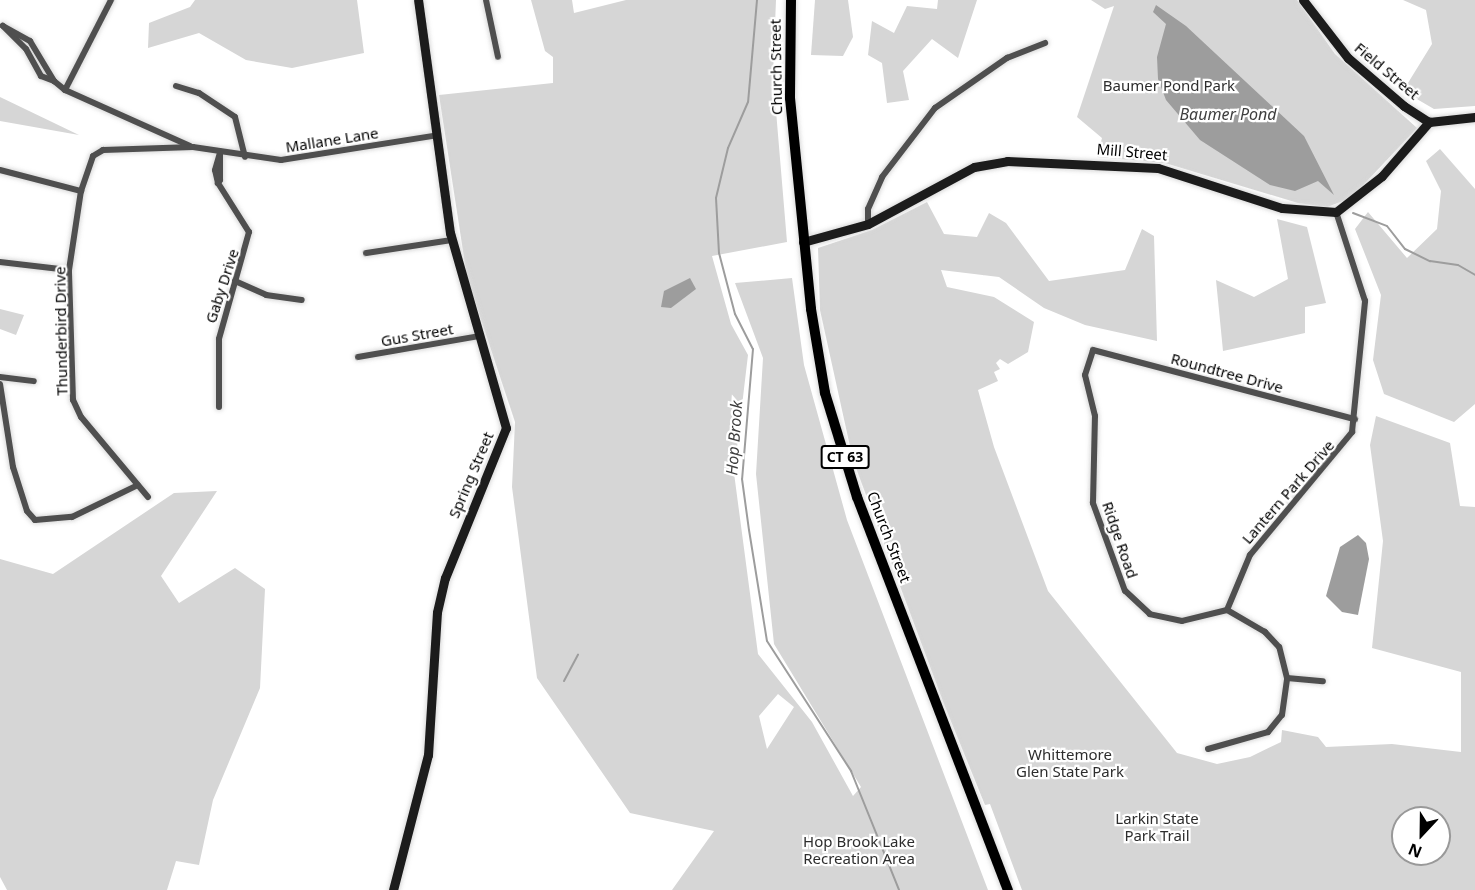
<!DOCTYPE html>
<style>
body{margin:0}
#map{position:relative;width:1475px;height:890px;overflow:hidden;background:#fff;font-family:"Noto Sans",sans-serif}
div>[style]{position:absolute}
.green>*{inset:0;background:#d6d6d6}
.water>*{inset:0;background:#9d9d9d}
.stream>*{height:2px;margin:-1px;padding:0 1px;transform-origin:1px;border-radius:1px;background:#9d9d9d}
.roads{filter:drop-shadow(0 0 2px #dbdbdb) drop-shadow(0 0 2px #dbdbdb)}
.street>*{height:6px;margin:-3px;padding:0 3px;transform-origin:3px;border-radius:3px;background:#4f4f4f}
.secondary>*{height:9px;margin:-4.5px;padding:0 4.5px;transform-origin:4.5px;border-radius:4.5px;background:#1c1c1c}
.primary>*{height:10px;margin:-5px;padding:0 5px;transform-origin:5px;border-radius:5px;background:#000}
span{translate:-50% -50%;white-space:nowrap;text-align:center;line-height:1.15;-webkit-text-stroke:4.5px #fff;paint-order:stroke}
.shield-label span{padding:2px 4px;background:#fff;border:2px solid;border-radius:4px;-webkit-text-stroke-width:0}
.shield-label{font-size:14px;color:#000;font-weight:700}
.street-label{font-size:15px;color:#000}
.park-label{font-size:15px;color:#2d2d2d}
.water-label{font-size:16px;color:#3e3e3e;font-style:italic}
.north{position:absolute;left:1391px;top:806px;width:60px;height:60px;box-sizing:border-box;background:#fff;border:2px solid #999;border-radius:50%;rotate:202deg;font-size:16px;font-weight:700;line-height:24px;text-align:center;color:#000}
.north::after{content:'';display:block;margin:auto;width:21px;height:27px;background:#000;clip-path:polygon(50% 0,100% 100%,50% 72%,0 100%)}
</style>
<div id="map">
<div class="green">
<div style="clip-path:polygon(195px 0,357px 0,364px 53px,292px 68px,246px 60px,199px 33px,148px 48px,149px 23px,190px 7px)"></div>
<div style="clip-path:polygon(evenodd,531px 0,572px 0,574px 13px,626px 0,776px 0,773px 75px,787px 242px,712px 256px,731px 324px,748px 355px,734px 473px,758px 654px,812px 722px,853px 796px,861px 787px,774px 644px,756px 474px,763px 358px,735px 283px,792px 278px,804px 365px,847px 520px,988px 890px,672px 890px,714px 831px,630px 813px,537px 678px,512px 487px,515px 422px,467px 277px,439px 95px,553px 83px,553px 57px,545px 51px,531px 0,778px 694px,794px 707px,767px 749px,759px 716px,778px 694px)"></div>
<div style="clip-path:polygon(815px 0,848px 0,853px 37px,843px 56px,811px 55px)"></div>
<div style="clip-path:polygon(938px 0,977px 0,958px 58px,932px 39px,903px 71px,909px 100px,887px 103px,882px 63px,868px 55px,872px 21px,894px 33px,907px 6px,937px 9px)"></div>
<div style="clip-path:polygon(1091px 0,1297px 0,1335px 54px,1417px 128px,1351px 198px,1327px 207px,1298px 203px,1165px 163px,1097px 157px,1102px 138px,1077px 117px,1114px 6px,1105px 9px)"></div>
<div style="clip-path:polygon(1403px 0,1475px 0,1475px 106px,1434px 109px,1403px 91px,1432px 44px,1426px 10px)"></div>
<div style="clip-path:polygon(0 97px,79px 135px,0 121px)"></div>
<div style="clip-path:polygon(1440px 149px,1475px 189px,1475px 404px,1454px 422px,1384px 394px,1373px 360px,1381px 295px,1355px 229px,1368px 212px,1407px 258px,1437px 229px,1441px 191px,1426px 161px)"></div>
<div style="clip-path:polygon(evenodd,927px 202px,944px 234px,977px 237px,989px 213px,1006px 223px,1049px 281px,1125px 270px,1142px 229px,1154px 236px,1157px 341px,1085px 325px,1044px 308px,999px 277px,941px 270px,947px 287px,994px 297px,1034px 322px,1028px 352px,1008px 364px,1000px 359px,996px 363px,1000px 369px,994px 372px,998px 381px,978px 390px,994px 447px,1048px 591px,1177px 753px,1217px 764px,1250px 757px,1281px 742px,1282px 730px,1318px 737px,1326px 747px,1392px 744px,1461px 752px,1461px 672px,1372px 648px,1383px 541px,1370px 445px,1376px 416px,1450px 443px,1460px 506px,1475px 507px,1475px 890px,1022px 890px,990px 804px,985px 805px,944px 704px,853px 460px,820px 310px,818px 248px,872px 230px,927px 202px,1403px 818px,1439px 818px,1439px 854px,1403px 854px,1403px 818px)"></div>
<div style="clip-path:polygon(1277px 219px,1307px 227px,1326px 303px,1305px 307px,1305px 333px,1223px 351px,1216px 280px,1254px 297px,1288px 279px)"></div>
<div style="clip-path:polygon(0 309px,24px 315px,16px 335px,0 329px)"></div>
<div style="clip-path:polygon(217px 491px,161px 576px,179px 603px,235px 568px,265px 589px,260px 688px,213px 800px,199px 865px,176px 861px,167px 890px,7px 890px,0 877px,0 559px,53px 574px,174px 493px)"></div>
</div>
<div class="water">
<div style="clip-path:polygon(1156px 5px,1186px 26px,1304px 136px,1334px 195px,1318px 181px,1295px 191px,1270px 185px,1200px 140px,1166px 100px,1158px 79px,1157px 57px,1166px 24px,1153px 12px)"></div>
<div style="clip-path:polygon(690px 278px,696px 289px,671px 308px,661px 307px,664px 291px)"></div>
<div style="clip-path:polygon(1358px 535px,1366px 543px,1369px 559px,1358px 615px,1342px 612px,1326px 596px,1340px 547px)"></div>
</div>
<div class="stream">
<div style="left:757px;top:0;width:102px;rotate:95deg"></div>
<div style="left:748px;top:102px;width:50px;rotate:113.5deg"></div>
<div style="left:728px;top:148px;width:51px;rotate:103.5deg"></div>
<div style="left:716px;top:198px;width:55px;rotate:86.9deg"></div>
<div style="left:719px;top:253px;width:63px;rotate:75.3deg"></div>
<div style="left:735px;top:314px;width:39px;rotate:63deg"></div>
<div style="left:753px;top:349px;width:130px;rotate:94.8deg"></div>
<div style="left:742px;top:479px;width:51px;rotate:82.2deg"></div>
<div style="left:749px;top:530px;width:112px;rotate:80.8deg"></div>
<div style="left:767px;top:641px;width:155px;rotate:57.1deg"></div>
<div style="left:851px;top:771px;width:128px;rotate:68deg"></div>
<div style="left:1353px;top:213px;width:36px;rotate:21deg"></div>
<div style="left:1387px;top:226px;width:29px;rotate:52deg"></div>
<div style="left:1405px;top:249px;width:28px;rotate:26deg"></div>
<div style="left:1430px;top:261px;width:28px;rotate:8deg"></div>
<div style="left:1458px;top:265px;width:20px;rotate:30deg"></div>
<div style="left:564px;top:681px;width:30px;rotate:-62deg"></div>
</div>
<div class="roads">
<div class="street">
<div style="left:486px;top:0;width:58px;rotate:78.1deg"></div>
<div style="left:54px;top:81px;width:14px;rotate:-159deg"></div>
<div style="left:41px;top:76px;width:31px;rotate:-119deg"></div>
<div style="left:26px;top:49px;width:33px;rotate:-135deg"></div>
<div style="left:3px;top:26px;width:31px;rotate:29deg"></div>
<div style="left:30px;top:41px;width:47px;rotate:59deg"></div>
<div style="left:54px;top:81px;width:14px;rotate:39deg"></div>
<div style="left:65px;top:90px;width:137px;rotate:24.1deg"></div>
<div style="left:176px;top:86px;width:24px;rotate:17deg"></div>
<div style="left:199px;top:93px;width:43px;rotate:33.7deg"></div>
<div style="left:235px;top:117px;width:41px;rotate:76deg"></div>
<div style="left:65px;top:90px;width:101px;rotate:-62.9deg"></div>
<div style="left:220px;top:152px;width:28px;rotate:90deg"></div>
<div style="left:220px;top:180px;width:4px;rotate:124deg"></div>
<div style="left:218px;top:183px;width:13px;rotate:-103deg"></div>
<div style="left:215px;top:170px;width:19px;rotate:-74deg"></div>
<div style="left:0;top:170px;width:84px;rotate:14.5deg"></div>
<div style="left:218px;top:183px;width:58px;rotate:57.7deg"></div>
<div style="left:249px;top:232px;width:111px;rotate:105.7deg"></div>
<div style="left:219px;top:339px;width:68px;rotate:90deg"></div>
<div style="left:868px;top:224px;width:15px;rotate:-90deg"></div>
<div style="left:868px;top:209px;width:35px;rotate:-66deg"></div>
<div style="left:882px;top:177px;width:87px;rotate:-52.5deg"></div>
<div style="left:935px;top:108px;width:88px;rotate:-34.8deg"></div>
<div style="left:1007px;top:58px;width:41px;rotate:-21.5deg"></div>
<div style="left:366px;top:253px;width:87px;rotate:-8.6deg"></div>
<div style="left:0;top:262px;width:69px;rotate:6.6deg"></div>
<div style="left:235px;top:281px;width:34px;rotate:24deg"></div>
<div style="left:266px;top:295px;width:36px;rotate:8deg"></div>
<div style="left:358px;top:357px;width:124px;rotate:-9.8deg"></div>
<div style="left:0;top:377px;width:34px;rotate:7deg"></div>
<div style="left:0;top:384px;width:84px;rotate:81.1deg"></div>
<div style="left:13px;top:467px;width:46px;rotate:72.3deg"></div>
<div style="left:27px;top:511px;width:12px;rotate:48deg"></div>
<div style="left:35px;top:520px;width:37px;rotate:-5deg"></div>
<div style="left:72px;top:517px;width:73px;rotate:-25.9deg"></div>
<div style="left:148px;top:497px;width:104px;rotate:-129.9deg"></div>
<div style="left:81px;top:417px;width:19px;rotate:-115deg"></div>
<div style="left:73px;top:400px;width:130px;rotate:-91.8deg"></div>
<div style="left:69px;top:270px;width:80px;rotate:-81.4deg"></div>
<div style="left:81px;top:191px;width:37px;rotate:-71deg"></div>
<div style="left:93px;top:156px;width:12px;rotate:-31deg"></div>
<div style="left:103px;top:150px;width:90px;rotate:-1.9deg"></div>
<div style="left:193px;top:147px;width:89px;rotate:8.4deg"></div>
<div style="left:281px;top:160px;width:159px;rotate:-9deg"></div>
<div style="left:1227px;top:610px;width:46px;rotate:166.3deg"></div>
<div style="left:1182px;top:621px;width:33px;rotate:-168deg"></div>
<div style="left:1150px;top:614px;width:34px;rotate:-137deg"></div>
<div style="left:1125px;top:591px;width:94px;rotate:-110deg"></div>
<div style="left:1093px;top:503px;width:87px;rotate:-88.7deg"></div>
<div style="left:1095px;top:416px;width:42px;rotate:-103.7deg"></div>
<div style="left:1085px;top:375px;width:26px;rotate:-72deg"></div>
<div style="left:1093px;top:350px;width:271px;rotate:14.8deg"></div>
<div style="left:1227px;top:610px;width:60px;rotate:-67.3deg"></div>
<div style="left:1250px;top:555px;width:160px;rotate:-50.3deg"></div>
<div style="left:1352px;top:432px;width:132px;rotate:-84.3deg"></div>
<div style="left:1365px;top:301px;width:94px;rotate:-108deg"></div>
<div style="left:1287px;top:678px;width:36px;rotate:5deg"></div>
<div style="left:1208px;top:749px;width:62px;rotate:-15.8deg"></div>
<div style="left:1268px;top:732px;width:22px;rotate:-51deg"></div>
<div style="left:1282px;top:715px;width:37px;rotate:-82deg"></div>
<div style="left:1287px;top:678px;width:32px;rotate:-104deg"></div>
<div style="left:1279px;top:647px;width:21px;rotate:-133deg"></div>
<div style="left:1265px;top:632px;width:44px;rotate:-149.9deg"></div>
</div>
<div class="secondary">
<div style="left:1303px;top:0;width:73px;rotate:52.2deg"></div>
<div style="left:1348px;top:58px;width:74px;rotate:40.6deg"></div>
<div style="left:1404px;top:106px;width:30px;rotate:33deg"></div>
<div style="left:1429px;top:122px;width:46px;rotate:-6.2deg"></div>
<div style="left:803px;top:242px;width:67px;rotate:-15.5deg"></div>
<div style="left:868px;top:224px;width:120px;rotate:-28.3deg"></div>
<div style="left:974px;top:167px;width:34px;rotate:-10deg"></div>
<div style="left:1007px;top:161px;width:151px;rotate:2.7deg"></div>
<div style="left:1158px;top:168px;width:130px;rotate:17.9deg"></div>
<div style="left:1282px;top:208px;width:54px;rotate:4.2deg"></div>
<div style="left:1336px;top:212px;width:58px;rotate:-38deg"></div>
<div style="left:1382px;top:176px;width:72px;rotate:-49deg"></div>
<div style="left:393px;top:890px;width:139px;rotate:-75.5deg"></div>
<div style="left:428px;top:755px;width:143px;rotate:-86.4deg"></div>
<div style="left:437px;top:612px;width:35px;rotate:-77deg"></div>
<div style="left:445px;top:578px;width:162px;rotate:-67.9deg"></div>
<div style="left:506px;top:428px;width:203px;rotate:-106deg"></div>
<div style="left:450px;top:233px;width:235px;rotate:-97.8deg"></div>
</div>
<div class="primary">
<div style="left:791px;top:0;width:98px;rotate:90.6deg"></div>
<div style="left:790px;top:98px;width:212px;rotate:84.3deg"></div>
<div style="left:811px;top:309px;width:85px;rotate:80.5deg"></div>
<div style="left:825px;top:393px;width:109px;rotate:72.9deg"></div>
<div style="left:857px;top:497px;width:421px;rotate:69deg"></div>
</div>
</div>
<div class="shield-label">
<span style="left:845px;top:457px">CT 63</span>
</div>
<div class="street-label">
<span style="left:776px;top:67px;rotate:-91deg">Church Street</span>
<span style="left:1387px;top:71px;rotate:40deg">Field Street</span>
<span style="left:332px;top:140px;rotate:-9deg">Mallane Lane</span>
<span style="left:1132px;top:152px;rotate:5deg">Mill Street</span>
<span style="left:222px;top:286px;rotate:-72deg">Gaby Drive</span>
<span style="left:61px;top:331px;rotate:-91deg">Thunderbird Drive</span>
<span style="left:417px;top:335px;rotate:-10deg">Gus Street</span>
<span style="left:1227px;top:373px;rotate:15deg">Roundtree Drive</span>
<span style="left:471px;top:475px;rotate:-67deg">Spring Street</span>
<span style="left:1288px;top:492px;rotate:-49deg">Lantern Park Drive</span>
<span style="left:889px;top:537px;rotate:69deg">Church Street</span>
<span style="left:1120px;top:540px;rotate:71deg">Ridge Road</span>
</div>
<div class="park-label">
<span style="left:1169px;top:86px">Baumer Pond Park</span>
<span style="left:1070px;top:763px">Whittemore<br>Glen State Park</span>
<span style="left:1157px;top:827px">Larkin State<br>Park Trail</span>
<span style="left:859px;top:850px">Hop Brook Lake<br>Recreation Area</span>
</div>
<div class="water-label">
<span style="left:1228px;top:114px">Baumer Pond</span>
<span style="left:734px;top:438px;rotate:-86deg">Hop Brook</span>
</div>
<div class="north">N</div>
</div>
